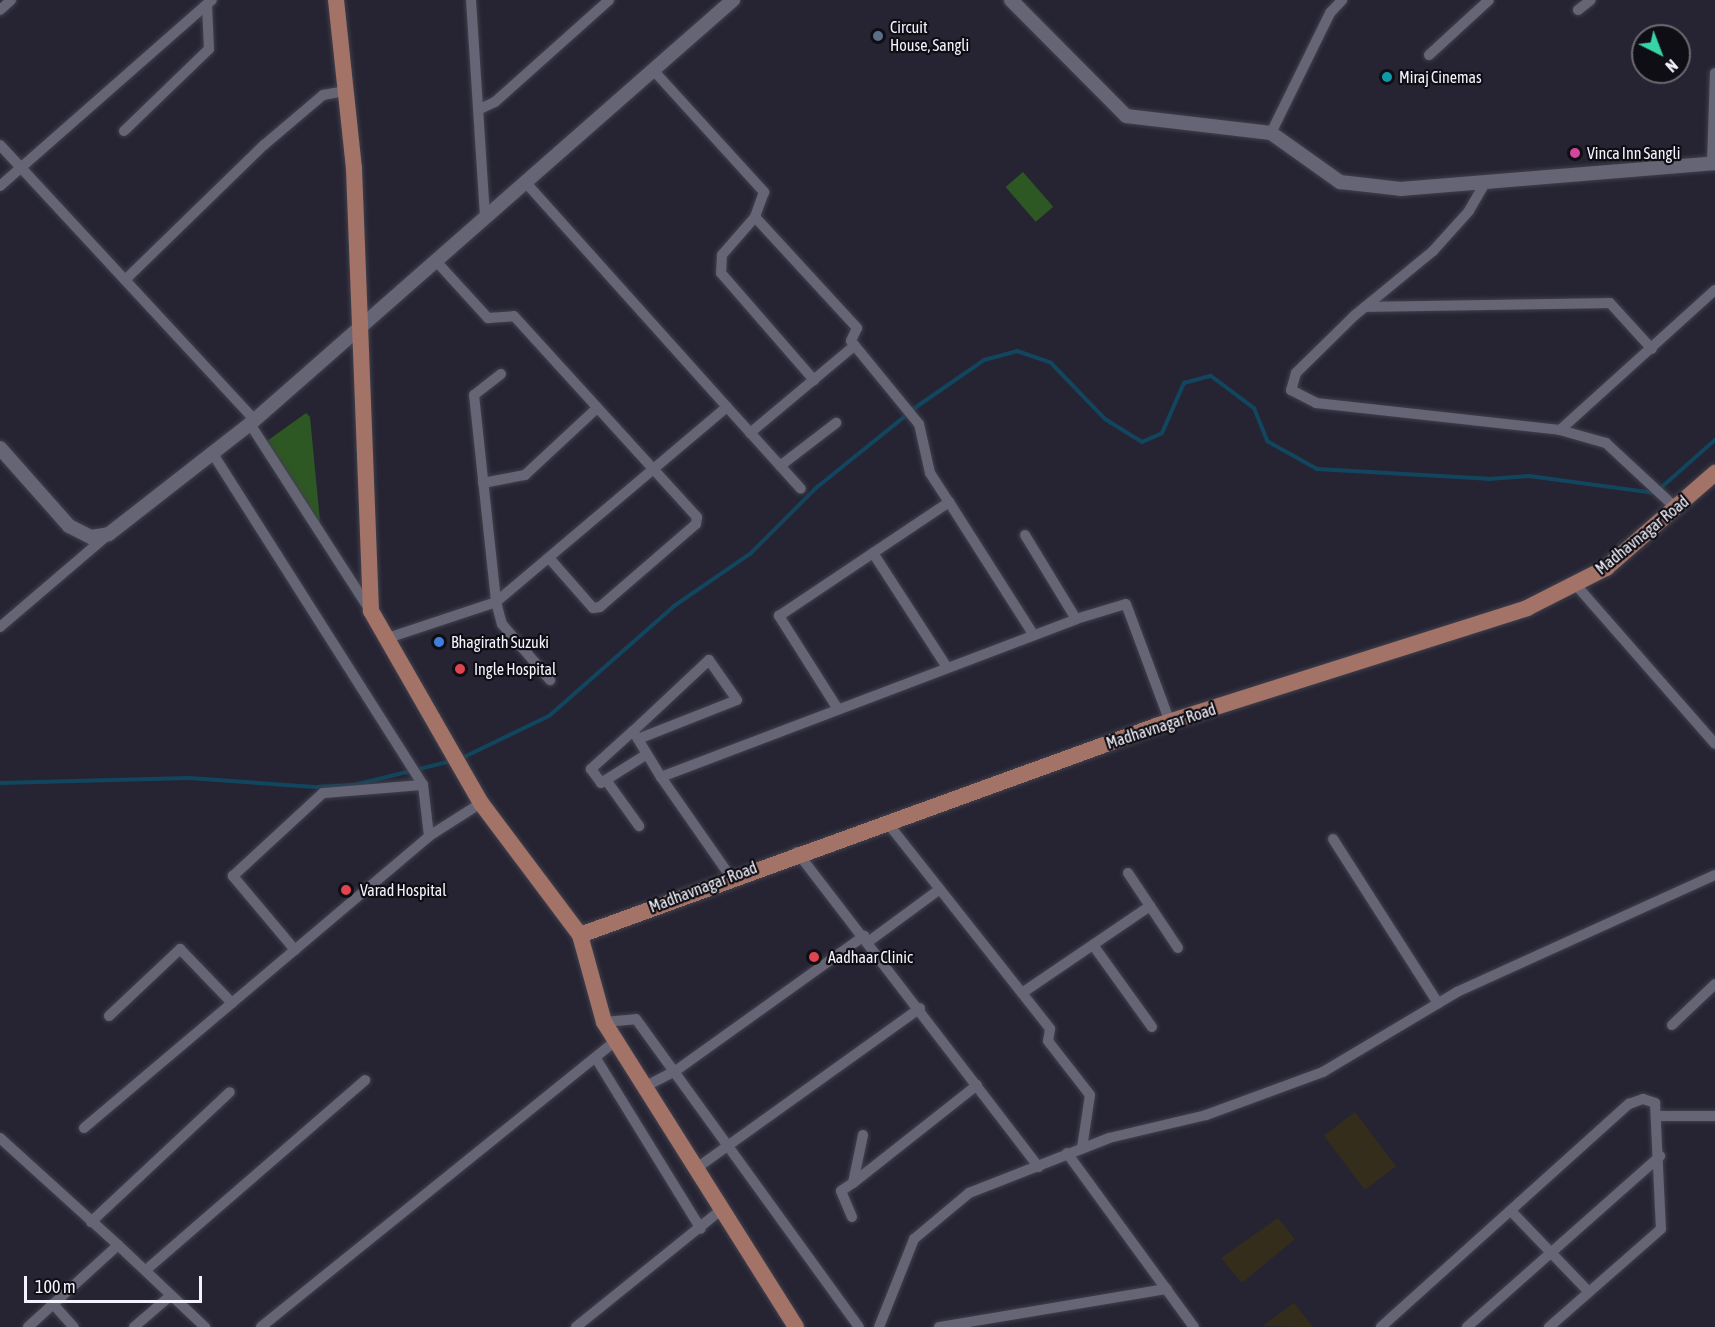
<!DOCTYPE html>
<style>
body{margin:0}
#map{position:relative;width:1715px;height:1327px;overflow:hidden;background:#262433;font-family:"Asap Condensed",sans-serif}
div>[style]{position:absolute}
.industrial>*{inset:0;background:#342d1c;transform-origin:0 0}
.green>*{inset:0;background:#2e5823;transform-origin:0 0}
.stream>*{height:4px;margin:-2px;padding:0 2px;transform-origin:2px;border-radius:2px;background:#11465e}
.roads{filter:drop-shadow(0 0 2px #41404c) drop-shadow(0 0 2px #41404c)}
.minor>*{height:10px;margin:-5px;padding:0 5px;transform-origin:5px;border-radius:5px;background:#666576}
.tertiary>*{height:14px;margin:-7px;padding:0 7px;transform-origin:7px;border-radius:7px;background:#666576}
.primary>*{height:16px;margin:-8px;padding:0 8px;transform-origin:8px;border-radius:8px;background:#a47368}
.dots>*{width:16px;height:16px;translate:-50% -50%;box-sizing:border-box;border:3px solid #0f0e15;border-radius:50%}
span{translate:-50% -50%;white-space:nowrap;text-align:center;line-height:1.15;-webkit-text-stroke:4.5px #0f0e15;paint-order:stroke}
.poi-label{font-size:16px;color:#f4f3fd}
.left{translate:0 -50%;text-align:left}
.street-label{font-size:16px;color:#f4f3fd}
.north{position:absolute;left:1631px;top:24px;width:60px;height:60px;box-sizing:border-box;background:#0f0e15;border:2px solid #6b6a72;border-radius:50%;rotate:138deg;font-size:16px;font-weight:700;line-height:24px;text-align:center;color:#f4f3fd}
.north::after{content:'';display:block;margin:auto;width:21px;height:27px;background:#37d4a6;clip-path:polygon(50% 0,100% 100%,50% 72%,0 100%)}
.scale{position:absolute;left:24px;top:1276px;width:178px;height:27px;box-sizing:border-box;border:3px solid #f4f3fd;border-top:0;padding-left:8px;font-size:18px;line-height:21px;white-space:nowrap;color:#f4f3fd;-webkit-text-stroke:4px #0f0e15;paint-order:stroke}
</style>
<div id="map">
<div class="industrial">
<div style="left:1355px;top:1112px;width:68px;height:39px;rotate:53deg"></div>
<div style="clip-path:polygon(1278px 1218px,1295px 1239px,1242px 1283px,1221px 1258px)"></div>
<div style="clip-path:polygon(1294px 1303px,1313px 1327px,1262px 1326px)"></div>
</div>
<div class="green">
<div style="left:1023px;top:172px;width:46px;height:23px;rotate:49deg"></div>
<div style="clip-path:polygon(306px 413px,310px 417px,321px 532px,267px 441px)"></div>
</div>
<div class="stream">
<div style="left:462px;top:758px;width:97px;rotate:-25.8deg"></div>
<div style="left:549px;top:716px;width:167px;rotate:-41.3deg"></div>
<div style="left:674px;top:606px;width:93px;rotate:-34.5deg"></div>
<div style="left:751px;top:553px;width:92px;rotate:-45deg"></div>
<div style="left:816px;top:488px;width:132px;rotate:-38.9deg"></div>
<div style="left:919px;top:405px;width:79px;rotate:-34.7deg"></div>
<div style="left:984px;top:360px;width:34px;rotate:-15deg"></div>
<div style="left:1017px;top:351px;width:36px;rotate:19deg"></div>
<div style="left:1051px;top:363px;width:78px;rotate:46deg"></div>
<div style="left:1105px;top:419px;width:44px;rotate:31.9deg"></div>
<div style="left:1142px;top:442px;width:22px;rotate:-24deg"></div>
<div style="left:1162px;top:433px;width:55px;rotate:-66.3deg"></div>
<div style="left:1184px;top:383px;width:28px;rotate:-15deg"></div>
<div style="left:1211px;top:376px;width:54px;rotate:36.7deg"></div>
<div style="left:1254px;top:408px;width:35px;rotate:68deg"></div>
<div style="left:1267px;top:441px;width:57px;rotate:29.2deg"></div>
<div style="left:1317px;top:469px;width:171px;rotate:3.3deg"></div>
<div style="left:1488px;top:479px;width:41px;rotate:-4.2deg"></div>
<div style="left:1529px;top:476px;width:127px;rotate:7.7deg"></div>
<div style="left:1655px;top:493px;width:80px;rotate:-41.5deg"></div>
<div style="left:0;top:783px;width:189px;rotate:-1.5deg"></div>
<div style="left:189px;top:778px;width:126px;rotate:4.1deg"></div>
<div style="left:315px;top:787px;width:39px;rotate:-3deg"></div>
<div style="left:354px;top:785px;width:101px;rotate:-13.8deg"></div>
</div>
<div class="roads">
<div class="minor">
<div style="left:471px;top:0;width:218px;rotate:86.3deg"></div>
<div style="left:0;top:10px;width:15px;rotate:-42deg"></div>
<div style="left:1578px;top:10px;width:16px;rotate:-38deg"></div>
<div style="left:1429px;top:55px;width:81px;rotate:-42.5deg"></div>
<div style="left:654px;top:71px;width:164px;rotate:47.7deg"></div>
<div style="left:764px;top:192px;width:27px;rotate:110deg"></div>
<div style="left:755px;top:217px;width:151px;rotate:47.4deg"></div>
<div style="left:857px;top:328px;width:14px;rotate:115deg"></div>
<div style="left:851px;top:341px;width:107px;rotate:50.7deg"></div>
<div style="left:919px;top:424px;width:50px;rotate:77.3deg"></div>
<div style="left:930px;top:473px;width:35px;rotate:57deg"></div>
<div style="left:482px;top:108px;width:14px;rotate:-25deg"></div>
<div style="left:495px;top:102px;width:153px;rotate:-41.8deg"></div>
<div style="left:124px;top:131px;width:118px;rotate:-44deg"></div>
<div style="left:209px;top:49px;width:44px;rotate:-92.6deg"></div>
<div style="left:1271px;top:133px;width:134px;rotate:-63.8deg"></div>
<div style="left:1330px;top:13px;width:18px;rotate:-47deg"></div>
<div style="left:0;top:145px;width:375px;rotate:47.2deg"></div>
<div style="left:1712px;top:163px;width:90px;rotate:-88.1deg"></div>
<div style="left:1485px;top:183px;width:32px;rotate:120deg"></div>
<div style="left:1469px;top:211px;width:54px;rotate:132deg"></div>
<div style="left:1433px;top:251px;width:101px;rotate:140.6deg"></div>
<div style="left:1355px;top:315px;width:83px;rotate:135.5deg"></div>
<div style="left:1296px;top:373px;width:18px;rotate:106deg"></div>
<div style="left:1291px;top:390px;width:28px;rotate:27deg"></div>
<div style="left:1316px;top:403px;width:245px;rotate:6.3deg"></div>
<div style="left:1560px;top:430px;width:48px;rotate:15.8deg"></div>
<div style="left:1606px;top:443px;width:96px;rotate:42.9deg"></div>
<div style="left:0;top:186px;width:282px;rotate:-41.3deg"></div>
<div style="left:755px;top:217px;width:50px;rotate:131deg"></div>
<div style="left:722px;top:255px;width:18px;rotate:93deg"></div>
<div style="left:721px;top:273px;width:142px;rotate:49deg"></div>
<div style="left:435px;top:260px;width:79px;rotate:47.6deg"></div>
<div style="left:488px;top:318px;width:26px;rotate:-4deg"></div>
<div style="left:514px;top:316px;width:272px;rotate:47.7deg"></div>
<div style="left:697px;top:517px;width:7px;rotate:98deg"></div>
<div style="left:696px;top:524px;width:127px;rotate:139.2deg"></div>
<div style="left:600px;top:607px;width:7px;rotate:172deg"></div>
<div style="left:593px;top:608px;width:67px;rotate:-131.3deg"></div>
<div style="left:125px;top:280px;width:194px;rotate:-44.2deg"></div>
<div style="left:264px;top:145px;width:77px;rotate:-40.3deg"></div>
<div style="left:323px;top:95px;width:22px;rotate:-10deg"></div>
<div style="left:1365px;top:307px;width:245px;rotate:-0.9deg"></div>
<div style="left:1610px;top:303px;width:62px;rotate:47.6deg"></div>
<div style="left:501px;top:374px;width:34px;rotate:142deg"></div>
<div style="left:474px;top:395px;width:208px;rotate:83.9deg"></div>
<div style="left:496px;top:602px;width:23px;rotate:75deg"></div>
<div style="left:502px;top:624px;width:74px;rotate:49.4deg"></div>
<div style="left:727px;top:407px;width:110px;rotate:47.9deg"></div>
<div style="left:250px;top:424px;width:220px;rotate:57.2deg"></div>
<div style="left:1560px;top:430px;width:209px;rotate:-42.1deg"></div>
<div style="left:750px;top:433px;width:136px;rotate:-39.9deg"></div>
<div style="left:213px;top:454px;width:392px;rotate:57.6deg"></div>
<div style="left:423px;top:785px;width:51px;rotate:83.3deg"></div>
<div style="left:780px;top:466px;width:71px;rotate:-37.5deg"></div>
<div style="left:483px;top:483px;width:43px;rotate:-10.8deg"></div>
<div style="left:525px;top:475px;width:98px;rotate:-42.9deg"></div>
<div style="left:1025px;top:535px;width:98px;rotate:58.7deg"></div>
<div style="left:873px;top:553px;width:135px;rotate:57.1deg"></div>
<div style="left:1576px;top:585px;width:211px;rotate:48.8deg"></div>
<div style="left:0;top:627px;width:143px;rotate:-40.5deg"></div>
<div style="left:385px;top:639px;width:117px;rotate:-18.4deg"></div>
<div style="left:496px;top:602px;width:302px;rotate:-40.2deg"></div>
<div style="left:727px;top:407px;width:301px;rotate:-131.9deg"></div>
<div style="left:836px;top:706px;width:107px;rotate:-122.3deg"></div>
<div style="left:779px;top:616px;width:205px;rotate:-33.8deg"></div>
<div style="left:949px;top:502px;width:156px;rotate:57.5deg"></div>
<div style="left:633px;top:731px;width:57px;rotate:137.9deg"></div>
<div style="left:591px;top:769px;width:17px;rotate:54deg"></div>
<div style="left:601px;top:783px;width:54px;rotate:-32.2deg"></div>
<div style="left:638px;top:739px;width:106px;rotate:-21.5deg"></div>
<div style="left:737px;top:700px;width:49px;rotate:-125deg"></div>
<div style="left:709px;top:660px;width:104px;rotate:136.9deg"></div>
<div style="left:633px;top:731px;width:54px;rotate:58.7deg"></div>
<div style="left:606px;top:780px;width:57px;rotate:54.3deg"></div>
<div style="left:886px;top:821px;width:265px;rotate:51.7deg"></div>
<div style="left:1050px;top:1029px;width:12px;rotate:99deg"></div>
<div style="left:1048px;top:1041px;width:68px;rotate:52.1deg"></div>
<div style="left:1090px;top:1095px;width:54px;rotate:98.6deg"></div>
<div style="left:1333px;top:839px;width:195px;rotate:57.4deg"></div>
<div style="left:797px;top:852px;width:397px;rotate:52.5deg"></div>
<div style="left:1128px;top:873px;width:90px;rotate:56.3deg"></div>
<div style="left:730px;top:876px;width:121px;rotate:-124.9deg"></div>
<div style="left:661px;top:777px;width:444px;rotate:-20.8deg"></div>
<div style="left:1076px;top:619px;width:52px;rotate:-16.7deg"></div>
<div style="left:1126px;top:604px;width:126px;rotate:69.6deg"></div>
<div style="left:868px;top:942px;width:89px;rotate:-36.4deg"></div>
<div style="left:1093px;top:945px;width:101px;rotate:54.3deg"></div>
<div style="left:295px;top:950px;width:97px;rotate:-130deg"></div>
<div style="left:233px;top:876px;width:122px;rotate:-42.7deg"></div>
<div style="left:323px;top:793px;width:100px;rotate:-4.6deg"></div>
<div style="left:1022px;top:993px;width:155px;rotate:-34.2deg"></div>
<div style="left:109px;top:1016px;width:98px;rotate:-43.3deg"></div>
<div style="left:180px;top:949px;width:75px;rotate:46.1deg"></div>
<div style="left:604px;top:1022px;width:32px;rotate:-5deg"></div>
<div style="left:636px;top:1019px;width:380px;rotate:54.1deg"></div>
<div style="left:1672px;top:1025px;width:59px;rotate:-43.6deg"></div>
<div style="left:597px;top:1060px;width:198px;rotate:58.4deg"></div>
<div style="left:644px;top:1087px;width:34px;rotate:-27deg"></div>
<div style="left:674px;top:1072px;width:234px;rotate:-35.6deg"></div>
<div style="left:1656px;top:1116px;width:59px"></div>
<div style="left:84px;top:1128px;width:452px;rotate:-40.2deg"></div>
<div style="left:429px;top:836px;width:62px;rotate:-32.4deg"></div>
<div style="left:863px;top:1135px;width:49px;rotate:101.8deg"></div>
<div style="left:853px;top:1183px;width:158px;rotate:-38.3deg"></div>
<div style="left:0;top:1138px;width:159px;rotate:42.2deg"></div>
<div style="left:1067px;top:1153px;width:215px;rotate:53.9deg"></div>
<div style="left:694px;top:1170px;width:278px;rotate:-35.6deg"></div>
<div style="left:1511px;top:1211px;width:112px;rotate:46.1deg"></div>
<div style="left:852px;top:1217px;width:28px;rotate:-113deg"></div>
<div style="left:841px;top:1191px;width:14px;rotate:-34deg"></div>
<div style="left:91px;top:1222px;width:190px;rotate:-43.1deg"></div>
<div style="left:146px;top:1270px;width:290px;rotate:-40.9deg"></div>
<div style="left:53px;top:1304px;width:31px;rotate:48deg"></div>
<div style="left:28px;top:1327px;width:122px;rotate:-42.3deg"></div>
<div style="left:118px;top:1245px;width:120px;rotate:43.3deg"></div>
<div style="left:134px;top:1327px;width:48px;rotate:-40.7deg"></div>
<div style="left:261px;top:1327px;width:456px;rotate:-38.9deg"></div>
<div style="left:576px;top:1327px;width:185px;rotate:-38.9deg"></div>
<div style="left:879px;top:1327px;width:95px;rotate:-68.3deg"></div>
<div style="left:914px;top:1239px;width:72px;rotate:-39.9deg"></div>
<div style="left:969px;top:1193px;width:150px;rotate:-21.4deg"></div>
<div style="left:1109px;top:1138px;width:100px;rotate:-13.3deg"></div>
<div style="left:1206px;top:1115px;width:125px;rotate:-20.2deg"></div>
<div style="left:1323px;top:1072px;width:156px;rotate:-30.8deg"></div>
<div style="left:1457px;top:992px;width:283px;rotate:-24.4deg"></div>
<div style="left:939px;top:1327px;width:231px;rotate:-9.5deg"></div>
<div style="left:1381px;top:1327px;width:334px;rotate:-42deg"></div>
<div style="left:1629px;top:1104px;width:15px;rotate:-20deg"></div>
<div style="left:1643px;top:1099px;width:13px;rotate:18deg"></div>
<div style="left:1655px;top:1103px;width:126px;rotate:87.3deg"></div>
<div style="left:1661px;top:1229px;width:149px;rotate:138.8deg"></div>
<div style="left:1467px;top:1327px;width:258px;rotate:-41.5deg"></div>
</div>
<div class="tertiary">
<div style="left:1011px;top:0;width:163px;rotate:45.2deg"></div>
<div style="left:1126px;top:116px;width:146px;rotate:6.7deg"></div>
<div style="left:1271px;top:133px;width:85px;rotate:35.4deg"></div>
<div style="left:1340px;top:182px;width:61px;rotate:6.5deg"></div>
<div style="left:1401px;top:189px;width:315px;rotate:-4.7deg"></div>
<div style="left:0;top:448px;width:104px;rotate:48.5deg"></div>
<div style="left:69px;top:526px;width:25px;rotate:27deg"></div>
<div style="left:91px;top:537px;width:18px;rotate:-9deg"></div>
<div style="left:109px;top:534px;width:179px;rotate:-38deg"></div>
<div style="left:250px;top:424px;width:643px;rotate:-41.28deg"></div>
</div>
<div class="primary">
<div style="left:336px;top:0;width:170px;rotate:83.9deg"></div>
<div style="left:354px;top:169px;width:442px;rotate:87.8deg"></div>
<div style="left:371px;top:611px;width:221px;rotate:60.2deg"></div>
<div style="left:481px;top:803px;width:165px;rotate:53.1deg"></div>
<div style="left:580px;top:935px;width:90px;rotate:74.6deg"></div>
<div style="left:604px;top:1022px;width:360px;rotate:57.8deg"></div>
<div style="left:580px;top:935px;width:613px;rotate:-19.94deg"></div>
<div style="left:1156px;top:726px;width:389px;rotate:-17.6deg"></div>
<div style="left:1527px;top:608px;width:89px;rotate:-26.9deg"></div>
<div style="left:1606px;top:568px;width:145px;rotate:-41.1deg"></div>
</div>
</div>
<div class="dots">
<div style="left:878px;top:36px;background:#5c6f8a"></div>
<div style="left:1387px;top:77px;background:#0f9aa8"></div>
<div style="left:1575px;top:153px;background:#d1479c"></div>
<div style="left:439px;top:642px;background:#3f7fe0"></div>
<div style="left:460px;top:669px;background:#e0444e"></div>
<div style="left:346px;top:890px;background:#e0444e"></div>
<div style="left:814px;top:957px;background:#e0444e"></div>
</div>
<div class="poi-label">
<span class="left" style="left:890px;top:36px">Circuit<br>House, Sangli</span>
<span class="left" style="left:1399px;top:77px">Miraj Cinemas</span>
<span class="left" style="left:1587px;top:153px">Vinca Inn Sangli</span>
<span class="left" style="left:451px;top:642px">Bhagirath Suzuki</span>
<span class="left" style="left:474px;top:669px">Ingle Hospital</span>
<span class="left" style="left:360px;top:890px">Varad Hospital</span>
<span class="left" style="left:828px;top:957px">Aadhaar Clinic</span>
</div>
<div class="street-label">
<span style="left:1642px;top:535px;rotate:-39deg">Madhavnagar Road</span>
<span style="left:1161px;top:726px;rotate:-18deg">Madhavnagar Road</span>
<span style="left:703px;top:887px;rotate:-21deg">Madhavnagar Road</span>
</div>
<div class="north">N</div>
<div class="scale">100 m</div>
</div>
